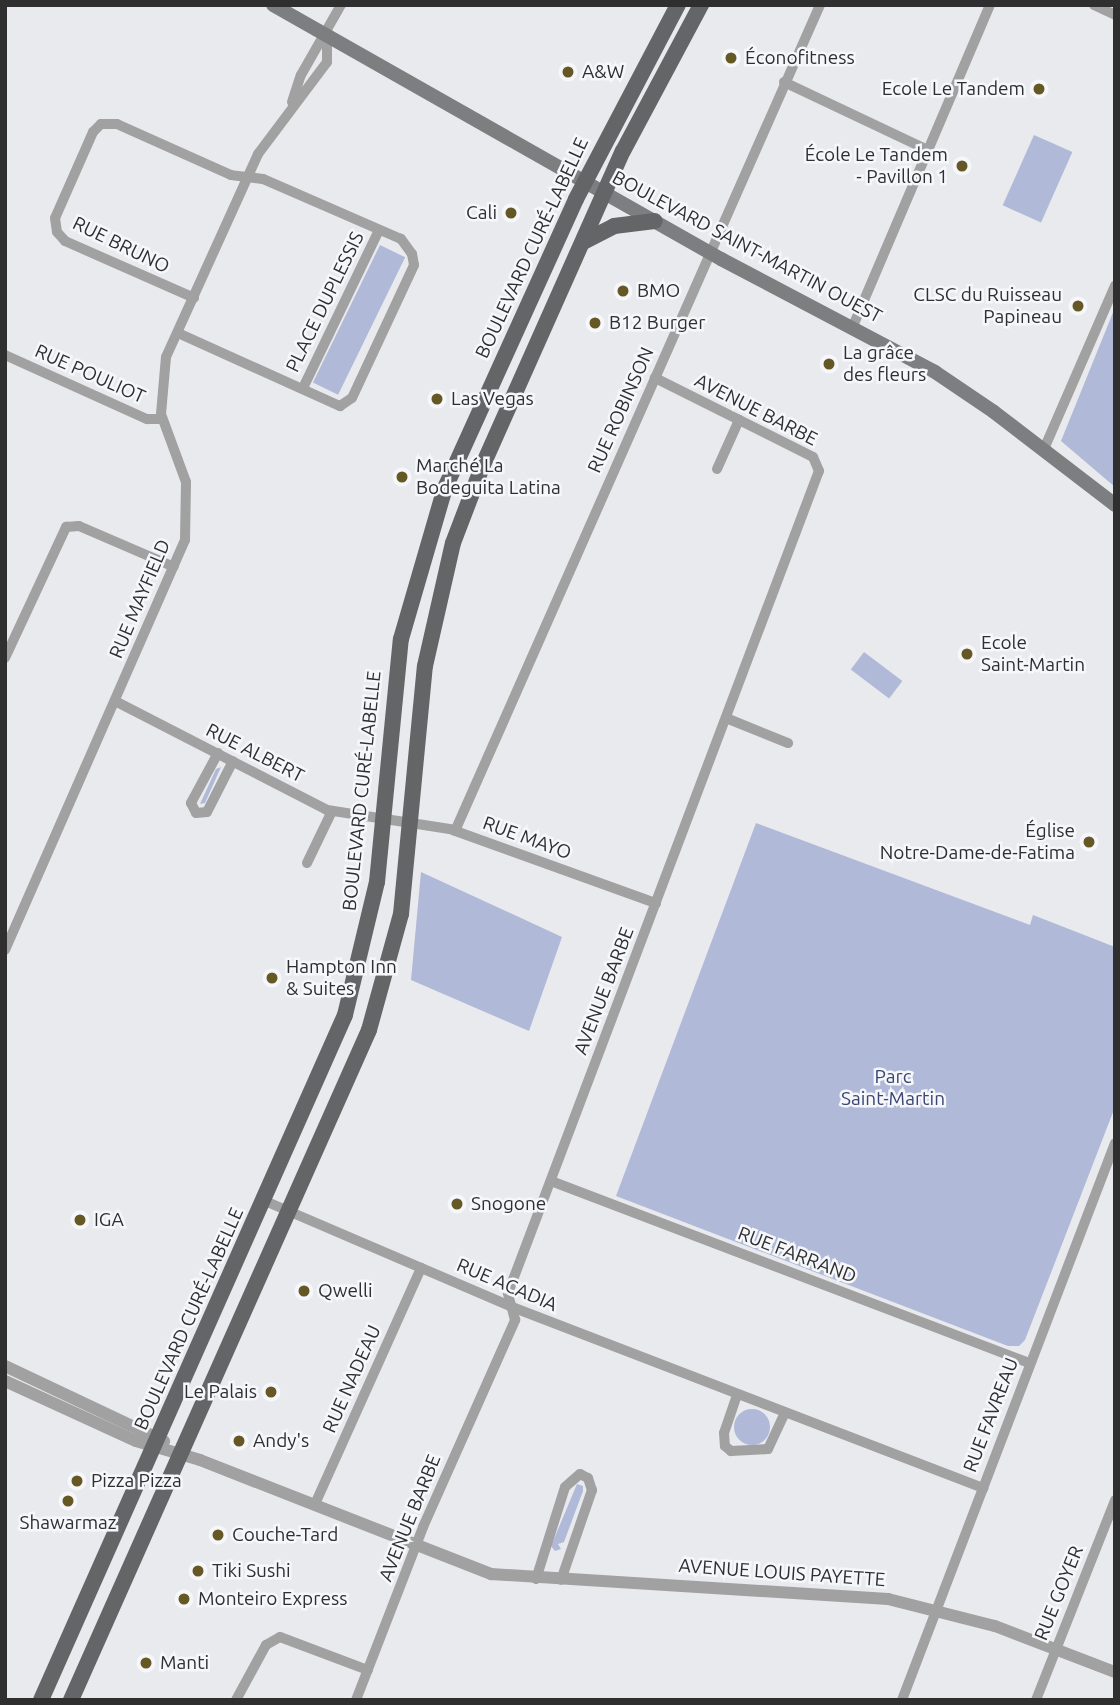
<!DOCTYPE html>
<meta charset="utf-8">
<style>
body{margin:0}
#map{position:relative;width:1120px;height:1705px;overflow:hidden;background:#e9eaed;font-family:Ubuntu,sans-serif}
div>[style]{position:absolute}
.green>*{inset:0;background:#b0b9d7;transform-origin:0 0}
.round{border-radius:50%}
.minor>*{height:10px;margin:-5px;padding:0 5px;transform-origin:5px;border-radius:5px;background:#a1a1a2}
.tertiary>*{height:12px;margin:-6px;padding:0 6px;transform-origin:6px;border-radius:6px;background:#a1a1a2}
.secondary>*{height:14px;margin:-7px;padding:0 7px;transform-origin:7px;border-radius:7px;background:#7d7e80}
.primary>*{height:16px;margin:-8px;padding:0 8px;transform-origin:8px;border-radius:8px;background:#646567}
.dots>*{width:19px;height:19px;translate:-50% -50%;box-sizing:border-box;border:4px solid #f6f7fb;border-radius:50%}
span{translate:-50% -50%;white-space:nowrap;text-align:center;line-height:1.15;-webkit-text-stroke:5px #f6f7fb;paint-order:stroke}
.poi-label{font-size:19px;color:#2f2f30}
.left{translate:0 -50%;text-align:left}
.right{translate:-100% -50%;text-align:right}
.street-label{font-size:19px;color:#2f2f30}
.park-label{font-size:19px;color:#3b4574}
.frame{position:absolute;inset:0;border:7px solid #2f2f30;pointer-events:none}
</style>
<div id="map">
<div class="green">
<div style="left:1034px;top:135px;width:42px;height:77px;rotate:24deg"></div>
<div style="left:380px;top:245px;width:28px;height:153px;rotate:26deg"></div>
<div style="clip-path:polygon(1114px 310px,1115px 311px,1115px 487px,1061px 441px)"></div>
<div style="left:864px;top:652px;width:48px;height:22px;rotate:37deg"></div>
<div style="clip-path:polygon(221px 767px,205px 803px,200px 804px,216px 769px)"></div>
<div style="clip-path:polygon(756px 823px,1030px 925px,1033px 915px,1115px 947px,1115px 1107px,1025px 1340px,1019px 1346px,1008px 1346px,616px 1196px)"></div>
<div style="clip-path:polygon(421px 872px,562px 937px,529px 1031px,411px 980px)"></div>
<div class="round" style="left:734px;top:1409px;width:36px;height:36px"></div>
<div style="clip-path:polygon(577px 1484px,583px 1486px,583px 1491px,564px 1542px,558px 1544px,561px 1549px,555px 1551px,551px 1546px)"></div>
</div>
<div class="minor">
<div style="left:1094px;top:5px;width:23px;rotate:25deg"></div>
<div style="left:784px;top:82px;width:159px;rotate:25.3deg"></div>
<div style="left:292px;top:102px;width:28px;rotate:-72deg"></div>
<div style="left:301px;top:75px;width:81px;rotate:-60.3deg"></div>
<div style="left:853px;top:326px;width:349px;rotate:-66.9deg"></div>
<div style="left:178px;top:333px;width:178px;rotate:24.3deg"></div>
<div style="left:340px;top:406px;width:14px;rotate:-34deg"></div>
<div style="left:352px;top:398px;width:147px;rotate:-65deg"></div>
<div style="left:414px;top:265px;width:11px;rotate:-100deg"></div>
<div style="left:412px;top:254px;width:19px;rotate:-126deg"></div>
<div style="left:401px;top:239px;width:150px;rotate:-156.5deg"></div>
<div style="left:263px;top:179px;width:32px;rotate:-173deg"></div>
<div style="left:231px;top:175px;width:125px;rotate:-155.9deg"></div>
<div style="left:117px;top:124px;width:16px;rotate:180deg"></div>
<div style="left:101px;top:124px;width:11px;rotate:135deg"></div>
<div style="left:93px;top:132px;width:94px;rotate:113.8deg"></div>
<div style="left:55px;top:218px;width:14px;rotate:82deg"></div>
<div style="left:57px;top:232px;width:12px;rotate:48deg"></div>
<div style="left:65px;top:241px;width:141px;rotate:23.8deg"></div>
<div style="left:5px;top:355px;width:156px;rotate:24.3deg"></div>
<div style="left:147px;top:419px;width:15px"></div>
<div style="left:303px;top:388px;width:173px;rotate:-64.3deg"></div>
<div style="left:1044px;top:449px;width:178px;rotate:-66.5deg"></div>
<div style="left:717px;top:469px;width:54px;rotate:-65.8deg"></div>
<div style="left:5px;top:658px;width:145px;rotate:-65deg"></div>
<div style="left:66px;top:527px;width:13px;rotate:-4deg"></div>
<div style="left:79px;top:526px;width:103px;rotate:23.3deg"></div>
<div style="left:115px;top:701px;width:238px;rotate:27.2deg"></div>
<div style="left:327px;top:810px;width:124px;rotate:8.8deg"></div>
<div style="left:450px;top:829px;width:219px;rotate:19.8deg"></div>
<div style="left:726px;top:718px;width:67px;rotate:22deg"></div>
<div style="left:218px;top:753px;width:57px;rotate:118.4deg"></div>
<div style="left:191px;top:803px;width:11px;rotate:63deg"></div>
<div style="left:196px;top:813px;width:11px;rotate:-5deg"></div>
<div style="left:207px;top:812px;width:57px;rotate:-63deg"></div>
<div style="left:455px;top:831px;width:903px;rotate:-66.16deg"></div>
<div style="left:307px;top:863px;width:58px;rotate:-64.3deg"></div>
<div style="left:5px;top:950px;width:448px;rotate:-66.3deg"></div>
<div style="left:185px;top:540px;width:58px;rotate:-89deg"></div>
<div style="left:186px;top:482px;width:72px;rotate:-110.2deg"></div>
<div style="left:161px;top:414px;width:57px;rotate:-85deg"></div>
<div style="left:166px;top:357px;width:223px;rotate:-65.6deg"></div>
<div style="left:258px;top:154px;width:115px;rotate:-53.1deg"></div>
<div style="left:327px;top:62px;width:26px;rotate:-90deg"></div>
<div style="left:551px;top:1181px;width:511px;rotate:20.84deg"></div>
<div style="left:265px;top:1201px;width:269px;rotate:23.2deg"></div>
<div style="left:512px;top:1307px;width:505px;rotate:21.02deg"></div>
<div style="left:737px;top:1395px;width:40px;rotate:108.9deg"></div>
<div style="left:724px;top:1433px;width:13px;rotate:86deg"></div>
<div style="left:725px;top:1446px;width:8px;rotate:40deg"></div>
<div style="left:731px;top:1451px;width:37px;rotate:-3deg"></div>
<div style="left:768px;top:1449px;width:40px;rotate:-65deg"></div>
<div style="left:315px;top:1504px;width:259px;rotate:-65.8deg"></div>
<div style="left:536px;top:1579px;width:96px;rotate:-72.5deg"></div>
<div style="left:565px;top:1487px;width:20px;rotate:-41deg"></div>
<div style="left:580px;top:1474px;width:9px;rotate:27deg"></div>
<div style="left:588px;top:1478px;width:13px;rotate:72deg"></div>
<div style="left:592px;top:1490px;width:95px;rotate:109deg"></div>
<div style="left:236px;top:1700px;width:63px;rotate:-61.4deg"></div>
<div style="left:266px;top:1645px;width:16px;rotate:-30deg"></div>
<div style="left:280px;top:1637px;width:94px;rotate:20.6deg"></div>
<div style="left:356px;top:1700px;width:186px;rotate:-68.8deg"></div>
<div style="left:423px;top:1527px;width:227px;rotate:-66deg"></div>
<div style="left:515px;top:1320px;width:28px;rotate:-105deg"></div>
<div style="left:508px;top:1293px;width:879px;rotate:-69.28deg"></div>
<div style="left:819px;top:471px;width:15px;rotate:-113deg"></div>
<div style="left:813px;top:457px;width:177px;rotate:-153.4deg"></div>
<div style="left:902px;top:1700px;width:596px;rotate:-69.07deg"></div>
<div style="left:1036px;top:1700px;width:215px;rotate:-68.4deg"></div>
</div>
<div class="tertiary">
<div style="left:5px;top:1366px;width:176px;rotate:25.3deg"></div>
<div style="left:5px;top:1381px;width:144px;rotate:24.6deg"></div>
<div style="left:136px;top:1441px;width:67px;rotate:16.5deg"></div>
<div style="left:200px;top:1460px;width:313px;rotate:21.4deg"></div>
<div style="left:491px;top:1574px;width:398px;rotate:3.6deg"></div>
<div style="left:888px;top:1599px;width:110px;rotate:14.2deg"></div>
<div style="left:995px;top:1626px;width:129px;rotate:21deg"></div>
</div>
<div class="secondary">
<div style="left:273px;top:5px;width:515px;rotate:29.55deg"></div>
<div style="left:721px;top:259px;width:242px;rotate:27.8deg"></div>
<div style="left:935px;top:372px;width:71px;rotate:34.1deg"></div>
<div style="left:994px;top:412px;width:153px;rotate:37.5deg"></div>
</div>
<div class="primary">
<div style="left:583px;top:242px;width:35px;rotate:-27deg"></div>
<div style="left:614px;top:226px;width:41px;rotate:-7deg"></div>
<div style="left:41px;top:1700px;width:749px;rotate:-66.07deg"></div>
<div style="left:345px;top:1015px;width:137px;rotate:-76.5deg"></div>
<div style="left:377px;top:882px;width:244px;rotate:-84.4deg"></div>
<div style="left:401px;top:639px;width:157px;rotate:-73.8deg"></div>
<div style="left:445px;top:488px;width:317px;rotate:-65.6deg"></div>
<div style="left:576px;top:199px;width:219px;rotate:-62.3deg"></div>
<div style="left:71px;top:1700px;width:733px;rotate:-66.02deg"></div>
<div style="left:369px;top:1030px;width:120px;rotate:-74.6deg"></div>
<div style="left:401px;top:914px;width:249px;rotate:-84.5deg"></div>
<div style="left:425px;top:666px;width:126px;rotate:-77.2deg"></div>
<div style="left:453px;top:543px;width:81px;rotate:-69.1deg"></div>
<div style="left:482px;top:467px;width:346px;rotate:-66deg"></div>
<div style="left:623px;top:151px;width:166px;rotate:-61.9deg"></div>
</div>
<div class="dots">
<div style="left:731px;top:58px;background:#665825"></div>
<div style="left:568px;top:72px;background:#665825"></div>
<div style="left:1039px;top:89px;background:#665825"></div>
<div style="left:962px;top:166px;background:#665825"></div>
<div style="left:511px;top:213px;background:#665825"></div>
<div style="left:623px;top:291px;background:#665825"></div>
<div style="left:1078px;top:306px;background:#665825"></div>
<div style="left:595px;top:323px;background:#665825"></div>
<div style="left:829px;top:364px;background:#665825"></div>
<div style="left:437px;top:399px;background:#665825"></div>
<div style="left:402px;top:477px;background:#665825"></div>
<div style="left:967px;top:654px;background:#665825"></div>
<div style="left:1089px;top:842px;background:#665825"></div>
<div style="left:272px;top:978px;background:#665825"></div>
<div style="left:457px;top:1204px;background:#665825"></div>
<div style="left:80px;top:1220px;background:#665825"></div>
<div style="left:304px;top:1291px;background:#665825"></div>
<div style="left:271px;top:1392px;background:#665825"></div>
<div style="left:239px;top:1441px;background:#665825"></div>
<div style="left:77px;top:1481px;background:#665825"></div>
<div style="left:68px;top:1501px;background:#665825"></div>
<div style="left:218px;top:1535px;background:#665825"></div>
<div style="left:198px;top:1571px;background:#665825"></div>
<div style="left:184px;top:1599px;background:#665825"></div>
<div style="left:146px;top:1663px;background:#665825"></div>
</div>
<div class="poi-label">
<span class="left" style="left:745px;top:58px">Éconofitness</span>
<span class="left" style="left:582px;top:72px">A&amp;W</span>
<span class="right" style="left:1025px;top:89px">Ecole Le Tandem</span>
<span class="right" style="left:948px;top:166px">École Le Tandem<br>- Pavillon 1</span>
<span class="right" style="left:497px;top:213px">Cali</span>
<span class="left" style="left:637px;top:291px">BMO</span>
<span class="right" style="left:1062px;top:306px">CLSC du Ruisseau<br>Papineau</span>
<span class="left" style="left:609px;top:323px">B12 Burger</span>
<span class="left" style="left:843px;top:364px">La grâce<br>des fleurs</span>
<span class="left" style="left:451px;top:399px">Las Vegas</span>
<span class="left" style="left:416px;top:477px">Marché La<br>Bodeguita Latina</span>
<span class="left" style="left:981px;top:654px">Ecole<br>Saint-Martin</span>
<span class="right" style="left:1075px;top:842px">Église<br>Notre-Dame-de-Fatima</span>
<span class="left" style="left:286px;top:978px">Hampton Inn<br>&amp; Suites</span>
<span class="left" style="left:471px;top:1204px">Snogone</span>
<span class="left" style="left:94px;top:1220px">IGA</span>
<span class="left" style="left:318px;top:1291px">Qwelli</span>
<span class="right" style="left:257px;top:1392px">Le Palais</span>
<span class="left" style="left:253px;top:1441px">Andy's</span>
<span class="left" style="left:91px;top:1481px">Pizza Pizza</span>
<span style="left:68px;top:1523px">Shawarmaz</span>
<span class="left" style="left:232px;top:1535px">Couche-Tard</span>
<span class="left" style="left:212px;top:1571px">Tiki Sushi</span>
<span class="left" style="left:198px;top:1599px">Monteiro Express</span>
<span class="left" style="left:160px;top:1663px">Manti</span>
</div>
<div class="street-label">
<span style="left:121px;top:245px;rotate:26deg">RUE BRUNO</span>
<span style="left:747px;top:247px;rotate:28deg">BOULEVARD SAINT-MARTIN OUEST</span>
<span style="left:532px;top:248px;rotate:-65deg">BOULEVARD CURÉ-LABELLE</span>
<span style="left:325px;top:302px;rotate:-64deg">PLACE DUPLESSIS</span>
<span style="left:90px;top:374px;rotate:24deg">RUE POULIOT</span>
<span style="left:621px;top:410px;rotate:-66deg">RUE ROBINSON</span>
<span style="left:756px;top:410px;rotate:27deg">AVENUE BARBE</span>
<span style="left:140px;top:599px;rotate:-67deg">RUE MAYFIELD</span>
<span style="left:255px;top:753px;rotate:27deg">RUE ALBERT</span>
<span style="left:362px;top:791px;rotate:-84deg">BOULEVARD CURÉ-LABELLE</span>
<span style="left:527px;top:838px;rotate:20deg">RUE MAYO</span>
<span style="left:604px;top:991px;rotate:-69deg">AVENUE BARBE</span>
<span style="left:797px;top:1255px;rotate:21deg">RUE FARRAND</span>
<span style="left:507px;top:1285px;rotate:23deg">RUE ACADIA</span>
<span style="left:189px;top:1319px;rotate:-66deg">BOULEVARD CURÉ-LABELLE</span>
<span style="left:352px;top:1379px;rotate:-66deg">RUE NADEAU</span>
<span style="left:991px;top:1415px;rotate:-69deg">RUE FAVREAU</span>
<span style="left:410px;top:1518px;rotate:-68deg">AVENUE BARBE</span>
<span style="left:782px;top:1573px;rotate:4deg">AVENUE LOUIS PAYETTE</span>
<span style="left:1059px;top:1593px;rotate:-68deg">RUE GOYER</span>
</div>
<div class="park-label">
<span style="left:893px;top:1088px">Parc<br>Saint-Martin</span>
</div>
<div class="frame"></div>
</div>
